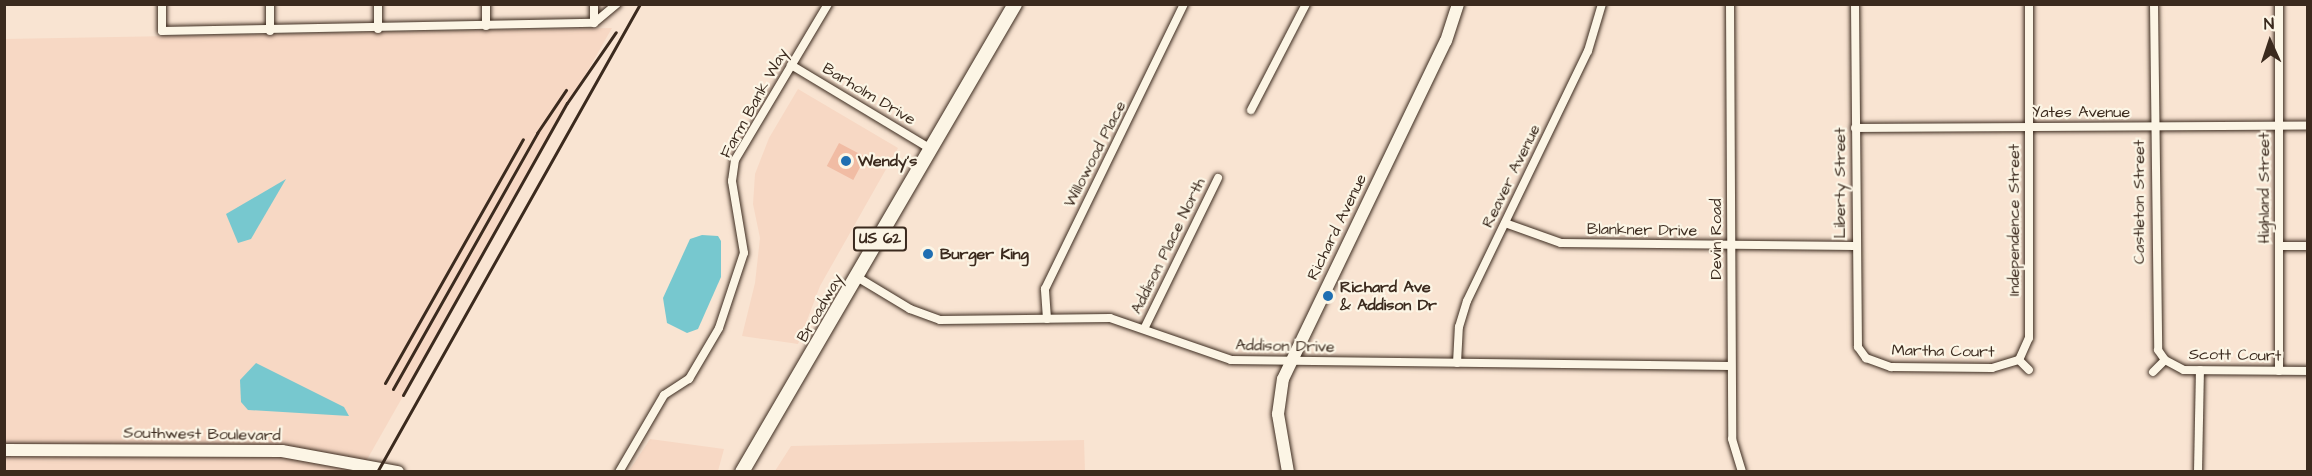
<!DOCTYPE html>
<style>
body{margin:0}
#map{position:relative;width:2312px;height:476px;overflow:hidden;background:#f9e4d2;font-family:"Architects Daughter",sans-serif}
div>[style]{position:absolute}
.built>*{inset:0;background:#f7d8c4}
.water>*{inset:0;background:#77c8cf}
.building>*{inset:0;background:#f1bca4;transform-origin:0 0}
.roads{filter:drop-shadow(0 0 2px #3b2a1e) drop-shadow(0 0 2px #3b2a1e)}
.street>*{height:8px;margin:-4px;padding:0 4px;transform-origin:4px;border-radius:4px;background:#fcf5e5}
.secondary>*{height:12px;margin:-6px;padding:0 6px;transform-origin:6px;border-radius:6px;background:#fcf5e5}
.primary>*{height:14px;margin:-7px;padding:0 7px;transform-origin:7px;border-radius:7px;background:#fcf5e5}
.rail>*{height:3px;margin:-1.5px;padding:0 1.5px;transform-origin:1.5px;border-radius:1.5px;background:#3b2a1e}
.dots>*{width:16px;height:16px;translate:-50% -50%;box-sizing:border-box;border:3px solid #fcf5e5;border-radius:50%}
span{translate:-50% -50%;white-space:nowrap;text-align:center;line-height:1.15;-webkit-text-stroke:4.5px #fcf5e5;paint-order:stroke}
.shield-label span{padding:2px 4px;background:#fcf5e5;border:2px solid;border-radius:4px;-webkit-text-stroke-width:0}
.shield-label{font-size:15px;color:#3b2a1e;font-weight:700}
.street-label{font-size:16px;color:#3b2a1e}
.poi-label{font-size:16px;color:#3b2a1e;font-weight:700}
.left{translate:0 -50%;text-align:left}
.frame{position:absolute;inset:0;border:6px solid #3b2a1e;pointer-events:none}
.north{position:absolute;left:2240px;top:12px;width:60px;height:60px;-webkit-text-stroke:4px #fcf5e5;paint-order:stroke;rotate:357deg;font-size:16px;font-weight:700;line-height:24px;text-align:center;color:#3b2a1e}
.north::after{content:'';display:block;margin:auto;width:21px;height:27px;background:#3b2a1e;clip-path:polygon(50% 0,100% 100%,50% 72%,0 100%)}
</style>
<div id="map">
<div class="built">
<div style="clip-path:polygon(612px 28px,360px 472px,5px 471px,4px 39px)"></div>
<div style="clip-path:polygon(798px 89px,898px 148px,820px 286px,798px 344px,742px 336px,755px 283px,760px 238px,753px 204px,755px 174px,769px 138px)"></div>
<div style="clip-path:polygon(650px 439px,724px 449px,718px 471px,629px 471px)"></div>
<div style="clip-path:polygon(1084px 440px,1085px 471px,775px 471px,791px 446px)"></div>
</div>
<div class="water">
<div style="clip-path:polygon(286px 179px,251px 239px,238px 243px,226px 214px)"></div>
<div style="clip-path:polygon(702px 235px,718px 236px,721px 241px,721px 277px,698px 329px,687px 333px,667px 323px,663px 298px,690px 239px)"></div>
<div style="clip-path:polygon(256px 363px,344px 407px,349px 416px,248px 410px,241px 402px,240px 380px)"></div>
</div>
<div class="building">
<div style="left:839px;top:143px;width:30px;height:26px;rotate:28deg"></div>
</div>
<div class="roads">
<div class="street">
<div style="left:162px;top:4px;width:27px;rotate:90deg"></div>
<div style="left:162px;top:31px;width:432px;rotate:-1.1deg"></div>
<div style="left:270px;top:4px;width:27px;rotate:90deg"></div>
<div style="left:594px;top:4px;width:19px;rotate:90deg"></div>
<div style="left:1730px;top:4px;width:435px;rotate:89.7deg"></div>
<div style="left:1732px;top:439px;width:34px;rotate:73deg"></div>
<div style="left:1855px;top:4px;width:343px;rotate:89.5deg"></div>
<div style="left:1858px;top:347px;width:14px;rotate:54deg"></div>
<div style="left:1866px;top:358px;width:27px;rotate:20deg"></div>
<div style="left:1891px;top:367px;width:101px;rotate:0.6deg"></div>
<div style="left:1992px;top:368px;width:28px;rotate:-17deg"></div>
<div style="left:2019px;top:360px;width:24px;rotate:-66deg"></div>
<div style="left:2029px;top:338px;width:334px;rotate:-90deg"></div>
<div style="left:2154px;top:4px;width:346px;rotate:89.3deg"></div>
<div style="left:2158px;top:350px;width:12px;rotate:55deg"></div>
<div style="left:2165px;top:360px;width:21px;rotate:28deg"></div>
<div style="left:2184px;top:370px;width:124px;rotate:0.5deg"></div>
<div style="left:2279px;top:4px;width:367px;rotate:90deg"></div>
<div style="left:594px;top:23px;width:30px;rotate:-40deg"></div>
<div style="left:486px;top:26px;width:22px;rotate:-90deg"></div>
<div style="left:378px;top:29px;width:25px;rotate:-90deg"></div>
<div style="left:791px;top:65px;width:163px;rotate:31deg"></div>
<div style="left:1251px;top:110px;width:119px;rotate:-62.6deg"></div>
<div style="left:1855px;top:128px;width:453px;rotate:-0.3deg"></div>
<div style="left:1505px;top:223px;width:59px;rotate:19.7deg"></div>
<div style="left:1561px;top:243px;width:294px;rotate:0.6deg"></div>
<div style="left:2279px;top:246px;width:29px"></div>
<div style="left:857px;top:277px;width:62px;rotate:31.1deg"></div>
<div style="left:910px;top:309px;width:32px;rotate:20deg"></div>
<div style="left:940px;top:320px;width:170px;rotate:-0.7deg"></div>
<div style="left:1110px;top:318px;width:128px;rotate:19.1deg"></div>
<div style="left:1231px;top:360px;width:500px;rotate:0.69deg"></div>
<div style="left:1047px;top:319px;width:30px;rotate:-94deg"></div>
<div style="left:1045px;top:289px;width:317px;rotate:-64deg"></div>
<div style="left:1145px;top:327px;width:166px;rotate:-63.9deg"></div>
<div style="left:2019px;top:360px;width:14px;rotate:45deg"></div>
<div style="left:1457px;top:363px;width:36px;rotate:-87deg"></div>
<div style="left:1459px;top:327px;width:27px;rotate:-73deg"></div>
<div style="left:1467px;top:301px;width:278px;rotate:-64.2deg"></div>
<div style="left:1588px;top:51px;width:49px;rotate:-73.4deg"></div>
<div style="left:2153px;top:372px;width:17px;rotate:-45deg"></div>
<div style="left:619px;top:472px;width:89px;rotate:-59.7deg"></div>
<div style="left:664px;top:395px;width:30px;rotate:-33deg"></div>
<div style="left:689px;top:379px;width:59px;rotate:-59.5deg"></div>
<div style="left:719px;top:328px;width:79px;rotate:-71.6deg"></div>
<div style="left:744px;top:253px;width:73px;rotate:-99.5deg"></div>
<div style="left:732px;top:181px;width:21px;rotate:-82deg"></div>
<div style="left:735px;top:160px;width:182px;rotate:-59.2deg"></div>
<div style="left:2198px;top:472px;width:102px;rotate:-88.9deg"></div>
</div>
<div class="secondary">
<div style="left:4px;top:450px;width:278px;rotate:0.2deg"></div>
<div style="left:282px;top:451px;width:118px;rotate:10.3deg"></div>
<div style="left:1288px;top:472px;width:59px;rotate:-99.8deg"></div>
<div style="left:1278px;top:414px;width:35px;rotate:-82deg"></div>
<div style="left:1283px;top:379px;width:375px;rotate:-64.3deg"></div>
<div style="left:1446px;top:41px;width:39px;rotate:-72deg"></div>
</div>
<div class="primary">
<div style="left:742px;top:472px;width:542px;rotate:-59.74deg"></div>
</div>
</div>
<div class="rail">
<div style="left:385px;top:383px;width:280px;rotate:-60.5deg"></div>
<div style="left:393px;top:389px;width:294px;rotate:-60.6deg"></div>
<div style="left:537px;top:133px;width:52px;rotate:-56deg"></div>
<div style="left:403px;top:395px;width:335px;rotate:-60.7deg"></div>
<div style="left:567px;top:103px;width:86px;rotate:-55.4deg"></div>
<div style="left:377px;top:472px;width:537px;rotate:-60.67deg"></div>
</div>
<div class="dots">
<div style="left:846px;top:161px;background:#1f6fb2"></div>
<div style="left:928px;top:254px;background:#1f6fb2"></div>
<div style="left:1328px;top:296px;background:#1f6fb2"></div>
</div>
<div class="shield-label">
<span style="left:880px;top:239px">US 62</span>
</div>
<div class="street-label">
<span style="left:869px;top:94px;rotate:31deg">Barholm Drive</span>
<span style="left:754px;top:103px;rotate:-61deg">Farm Bank Way</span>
<span style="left:2081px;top:112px">Yates Avenue</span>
<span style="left:1095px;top:154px;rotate:-63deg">Willowood Place</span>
<span style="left:1511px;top:176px;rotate:-64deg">Reaver Avenue</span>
<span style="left:1840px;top:183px;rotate:-90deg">Liberty Street</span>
<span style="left:2264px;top:188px;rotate:-90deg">Highland Street</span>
<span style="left:2139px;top:202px;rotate:-90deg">Castleton Street</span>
<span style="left:2014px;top:220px;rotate:-90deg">Independence Street</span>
<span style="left:1337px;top:227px;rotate:-64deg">Richard Avenue</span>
<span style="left:1642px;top:230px;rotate:1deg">Blankner Drive</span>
<span style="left:1716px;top:239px;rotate:-90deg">Devin Road</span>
<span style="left:1168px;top:246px;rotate:-64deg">Addison Place North</span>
<span style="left:820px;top:308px;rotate:-60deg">Broadway</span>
<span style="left:1285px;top:346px;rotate:1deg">Addison Drive</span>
<span style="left:1943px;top:351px;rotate:1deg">Martha Court</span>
<span style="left:2235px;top:355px;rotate:1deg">Scott Court</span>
<span style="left:202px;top:434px;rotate:1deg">Southwest Boulevard</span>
</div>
<div class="poi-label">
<span class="left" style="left:858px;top:161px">Wendy's</span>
<span class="left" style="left:940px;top:254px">Burger King</span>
<span class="left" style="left:1340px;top:296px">Richard Ave<br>&amp; Addison Dr</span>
</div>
<div class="frame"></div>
<div class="north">N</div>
</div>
